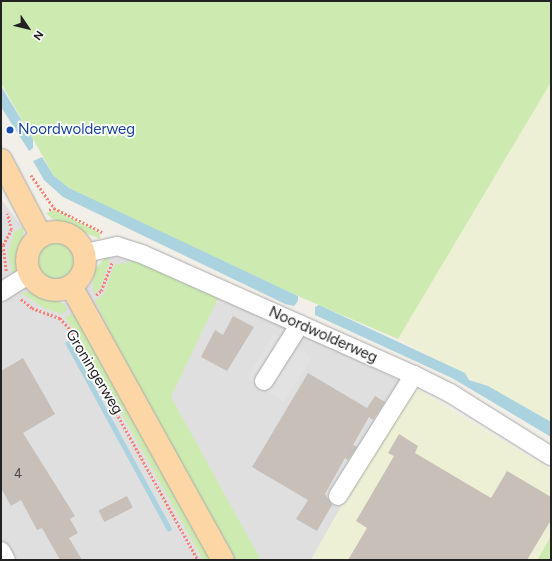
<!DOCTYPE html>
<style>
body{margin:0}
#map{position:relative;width:552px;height:561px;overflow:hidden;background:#f2efe9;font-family:Figtree,sans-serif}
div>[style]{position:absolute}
.residential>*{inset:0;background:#e0dfdf}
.farmland>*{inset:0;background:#eef0d5}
.grass>*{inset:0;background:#cdebb0}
.round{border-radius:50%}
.parking>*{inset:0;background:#e2e2e2;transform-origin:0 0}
.water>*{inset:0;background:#aad3df}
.stream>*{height:4.5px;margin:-2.25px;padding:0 2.25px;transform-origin:2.25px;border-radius:2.25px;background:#aad3df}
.building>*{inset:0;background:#c7bfb8;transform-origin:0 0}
.path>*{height:2.5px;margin-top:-1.25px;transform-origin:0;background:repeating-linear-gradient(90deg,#fa8072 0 2px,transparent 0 4px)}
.roads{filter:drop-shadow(0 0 1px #a9a9a9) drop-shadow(0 0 1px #a9a9a9)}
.minor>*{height:18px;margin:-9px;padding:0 9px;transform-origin:9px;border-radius:9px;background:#fff}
.major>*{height:22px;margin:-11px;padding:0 11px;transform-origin:11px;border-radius:11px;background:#fcd6a4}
.major>.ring{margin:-11px;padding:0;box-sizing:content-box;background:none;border:22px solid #fcd6a4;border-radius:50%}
.dots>*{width:11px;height:11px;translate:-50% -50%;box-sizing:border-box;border:2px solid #fff;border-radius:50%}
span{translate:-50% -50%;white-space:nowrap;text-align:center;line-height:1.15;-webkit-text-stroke:3.5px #fff;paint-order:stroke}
.number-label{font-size:13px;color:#4b4948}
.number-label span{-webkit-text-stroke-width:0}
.transit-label{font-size:15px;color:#164399}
.left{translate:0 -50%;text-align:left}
.street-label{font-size:15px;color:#222}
.frame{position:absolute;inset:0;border:2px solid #222;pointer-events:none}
.north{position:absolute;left:8px;top:8px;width:40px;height:40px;-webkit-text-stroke:3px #fff;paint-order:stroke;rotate:125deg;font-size:11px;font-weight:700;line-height:16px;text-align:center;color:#222}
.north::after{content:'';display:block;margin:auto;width:14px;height:18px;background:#222;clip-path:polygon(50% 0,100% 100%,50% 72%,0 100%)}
</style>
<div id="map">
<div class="residential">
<div style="clip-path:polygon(1px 199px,23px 228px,25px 247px,19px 270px,34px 292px,63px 304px,90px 285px,106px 256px,143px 260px,410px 385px,311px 560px,1px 560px)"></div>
</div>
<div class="farmland">
<div style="clip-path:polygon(551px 82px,551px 422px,398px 339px)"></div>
<div style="clip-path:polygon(410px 385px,551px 470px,551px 536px,537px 560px,311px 560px)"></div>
</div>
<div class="grass">
<div style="clip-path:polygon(1px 1px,551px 1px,551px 82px,398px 339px,298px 296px,118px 212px,69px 188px,54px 176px,1px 83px)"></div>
<div style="clip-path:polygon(54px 210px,100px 233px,100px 239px,52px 219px,46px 213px)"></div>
<div style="clip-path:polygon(23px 227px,24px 247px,13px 277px,8px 253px,14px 232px)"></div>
<div class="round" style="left:38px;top:241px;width:40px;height:40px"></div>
<div style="clip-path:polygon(108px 255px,109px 262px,101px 288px,93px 294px,93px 271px)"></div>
<div style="clip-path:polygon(140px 260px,219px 296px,171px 397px,261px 560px,232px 560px,127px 369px,95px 300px,104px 294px,114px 265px)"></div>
<div style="clip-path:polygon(34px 291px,63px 303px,68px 309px,62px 314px,44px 308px,21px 293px)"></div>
<div style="clip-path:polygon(72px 313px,104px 359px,215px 560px,203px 560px,78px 335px,65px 318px)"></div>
<div style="clip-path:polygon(551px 536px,551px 560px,537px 560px)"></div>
</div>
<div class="parking">
<div style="left:274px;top:334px;width:44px;height:52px;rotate:32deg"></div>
</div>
<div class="water">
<div style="clip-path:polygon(1px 86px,33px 139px,33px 148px,29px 151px,1px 107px)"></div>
<div style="clip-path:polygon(42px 157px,54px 176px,69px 188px,298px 296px,298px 301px,294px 306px,285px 304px,63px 197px,44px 180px,33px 161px)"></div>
<div style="clip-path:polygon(319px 305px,465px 373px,469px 380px,488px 386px,546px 419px,551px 422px,551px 437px,452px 378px,315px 315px,315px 307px)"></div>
</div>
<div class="stream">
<div style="left:68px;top:343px;width:211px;rotate:61.4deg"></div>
</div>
<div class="building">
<div style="clip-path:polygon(233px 316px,254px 327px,227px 371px,201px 357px,215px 330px,223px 335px)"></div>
<div style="clip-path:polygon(23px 358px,55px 414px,23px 433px,75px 516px,70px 519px,78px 533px,69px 538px,82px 560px,60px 560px,42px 528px,37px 530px,21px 500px,11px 506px,1px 488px,1px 371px)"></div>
<div style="clip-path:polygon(308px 373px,367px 408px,375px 396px,385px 402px,373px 420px,369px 417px,353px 445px,357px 447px,348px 460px,345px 458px,325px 494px,332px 505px,317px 531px,296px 519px,308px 500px,252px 467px)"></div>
<div style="clip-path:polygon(399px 434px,418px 446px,415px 453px,491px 498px,507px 471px,551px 497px,551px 520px,527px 560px,348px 560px,367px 528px,356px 521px,394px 456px,388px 453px)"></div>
<div style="left:127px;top:496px;width:13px;height:32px;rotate:63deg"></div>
</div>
<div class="path">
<div style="left:31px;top:175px;width:40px;rotate:55.1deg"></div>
<div style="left:49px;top:210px;width:5px;rotate:-22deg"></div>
<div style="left:54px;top:208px;width:54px;rotate:26.6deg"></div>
<div style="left:6px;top:271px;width:26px;rotate:-97deg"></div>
<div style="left:3px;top:245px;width:17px;rotate:-62deg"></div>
<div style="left:11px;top:230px;width:17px;rotate:-103deg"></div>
<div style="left:96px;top:295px;width:6px;rotate:-39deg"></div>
<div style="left:101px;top:291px;width:30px;rotate:-69deg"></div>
<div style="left:21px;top:299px;width:14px;rotate:39deg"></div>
<div style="left:32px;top:308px;width:30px;rotate:20deg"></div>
<div style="left:60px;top:318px;width:15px;rotate:48deg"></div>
<div style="left:70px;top:329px;width:264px;rotate:61deg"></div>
</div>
<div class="roads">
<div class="minor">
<div style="left:85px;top:253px;width:33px;rotate:-12deg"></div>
<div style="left:117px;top:246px;width:28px;rotate:18deg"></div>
<div style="left:144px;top:255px;width:295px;rotate:24deg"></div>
<div style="left:414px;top:375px;width:40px;rotate:26.6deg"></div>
<div style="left:450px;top:393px;width:119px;rotate:32deg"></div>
<div style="left:1px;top:292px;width:34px;rotate:-32deg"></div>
<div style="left:264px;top:381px;width:67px;rotate:-57.7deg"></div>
<div style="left:338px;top:496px;width:143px;rotate:-57.9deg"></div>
<div style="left:1px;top:551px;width:10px;rotate:61deg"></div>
</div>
<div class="major">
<div style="left:1px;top:160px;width:86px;rotate:62.2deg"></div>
<div class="ring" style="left:27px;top:232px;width:36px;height:36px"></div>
<div style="left:71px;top:286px;width:313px;rotate:61deg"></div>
</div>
</div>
<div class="dots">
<div style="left:10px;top:130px;background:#1a4fb4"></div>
</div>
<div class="number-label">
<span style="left:18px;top:474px">4</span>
</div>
<div class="transit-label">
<span class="left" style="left:18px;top:130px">Noordwolderweg</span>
</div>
<div class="street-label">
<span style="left:323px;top:335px;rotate:24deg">Noordwolderweg</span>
<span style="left:94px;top:372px;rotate:59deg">Groningerweg</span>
</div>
<div class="frame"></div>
<div class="north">N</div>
</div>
